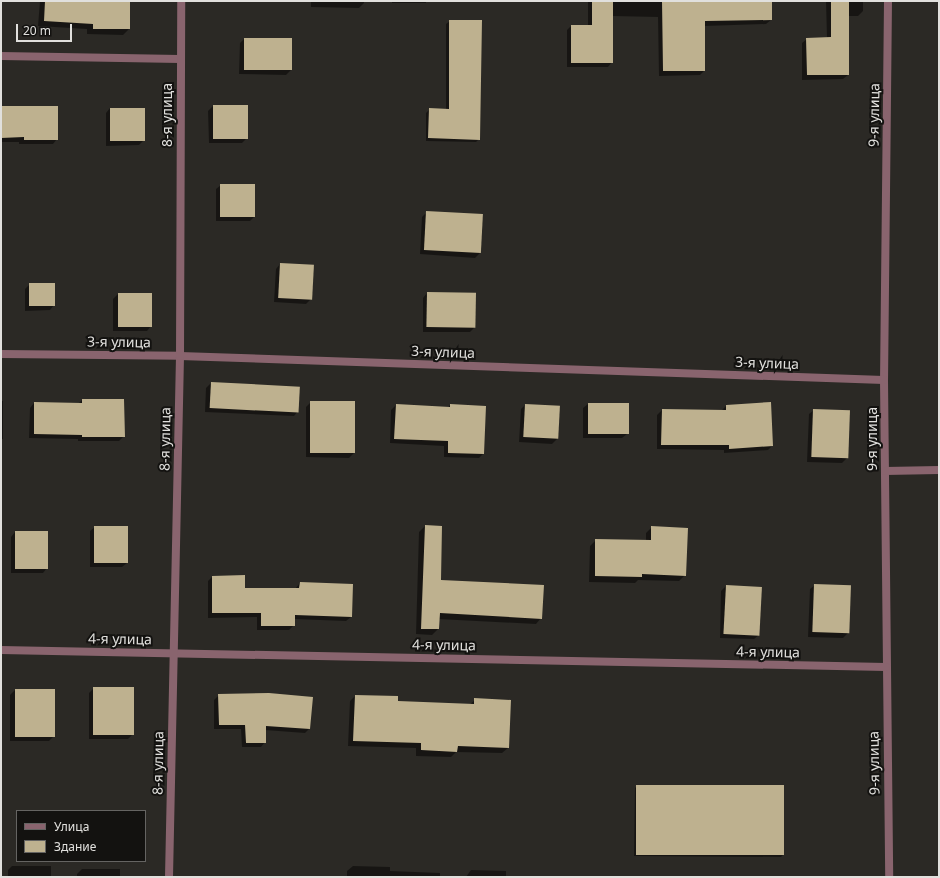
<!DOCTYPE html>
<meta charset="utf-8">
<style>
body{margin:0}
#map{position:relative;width:940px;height:878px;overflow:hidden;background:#2b2925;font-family:"Noto Sans",sans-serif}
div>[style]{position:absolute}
.shadow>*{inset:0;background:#0007;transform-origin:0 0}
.building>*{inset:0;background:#beb18f;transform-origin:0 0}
.street>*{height:8px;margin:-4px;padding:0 4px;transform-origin:4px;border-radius:4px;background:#89646e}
span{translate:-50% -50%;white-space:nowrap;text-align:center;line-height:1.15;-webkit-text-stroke:4px #131210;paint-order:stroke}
.street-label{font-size:14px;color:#e1e0dd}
.frame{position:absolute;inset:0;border:2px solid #e1e0dd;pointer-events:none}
.legend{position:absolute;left:16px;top:810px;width:130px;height:52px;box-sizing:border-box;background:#131210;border:1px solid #656462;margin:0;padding:5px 7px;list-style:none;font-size:12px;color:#e1e0dd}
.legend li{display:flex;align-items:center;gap:8px;height:20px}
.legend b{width:20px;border:1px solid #656462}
.scale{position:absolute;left:16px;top:24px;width:56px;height:18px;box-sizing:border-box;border:2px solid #e1e0dd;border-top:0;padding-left:5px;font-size:12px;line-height:14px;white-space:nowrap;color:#e1e0dd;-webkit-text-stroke:3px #131210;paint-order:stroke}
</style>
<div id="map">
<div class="shadow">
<div style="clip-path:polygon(40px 1px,129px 1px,129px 29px,123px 35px,87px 34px,87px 29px,38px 26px)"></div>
<div style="clip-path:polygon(311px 1px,364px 1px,364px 3px,359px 8px,311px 7px)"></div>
<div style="left:392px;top:1px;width:34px;height:2px"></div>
<div style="clip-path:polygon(588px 1px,771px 1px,771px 20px,766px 24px,704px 26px,704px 71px,700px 75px,659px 76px,658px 17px,612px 16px,612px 62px,608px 67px,567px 67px,567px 30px,571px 26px,588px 26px)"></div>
<div style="clip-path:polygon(826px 1px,863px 1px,863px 11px,858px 16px,848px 16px,848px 75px,843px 79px,802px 80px,802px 43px,807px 39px,827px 38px)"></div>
<div style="clip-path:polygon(450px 21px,479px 139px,476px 142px,426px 141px,426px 113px,430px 109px,446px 110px,446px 24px)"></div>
<div style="clip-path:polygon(244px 39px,291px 39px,291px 70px,286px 75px,239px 74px,240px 43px)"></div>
<div style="clip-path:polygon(1px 105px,1px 107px,57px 139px,53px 144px,19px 144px,19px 142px,1px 142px)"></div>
<div style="clip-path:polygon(213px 106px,247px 138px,242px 143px,209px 143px,208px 111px)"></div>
<div style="clip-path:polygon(110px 108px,144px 140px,139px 145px,106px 146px,106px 113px)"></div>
<div style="clip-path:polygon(221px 185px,254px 217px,250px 221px,216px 221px,216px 189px)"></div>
<div style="clip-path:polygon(427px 212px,480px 253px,475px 258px,420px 254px,422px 217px)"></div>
<div style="clip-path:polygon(280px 264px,311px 299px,306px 304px,274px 302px,276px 269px)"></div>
<div style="clip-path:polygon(29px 285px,54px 305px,50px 310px,25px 311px,25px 289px)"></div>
<div style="clip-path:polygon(427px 293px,475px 327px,470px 332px,423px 332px,423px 298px)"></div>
<div style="clip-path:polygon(118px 294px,151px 294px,151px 326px,147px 331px,113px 331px,113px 299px)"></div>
<div style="clip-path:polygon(211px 383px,298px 411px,294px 416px,205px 412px,206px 388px)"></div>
<div style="clip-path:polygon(82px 400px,124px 436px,119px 441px,78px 441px,78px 439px,29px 438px,30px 408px,34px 403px,78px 404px)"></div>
<div style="left:1px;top:401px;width:2px;height:38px"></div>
<div style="clip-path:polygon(311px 402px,354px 453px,349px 458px,306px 457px,306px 407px)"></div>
<div style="clip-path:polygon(588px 404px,628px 404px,627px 434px,622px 438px,583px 438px,583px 408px)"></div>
<div style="clip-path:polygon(396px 405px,448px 408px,450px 405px,483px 454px,479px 458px,444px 457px,444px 446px,390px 443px,391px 410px)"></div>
<div style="clip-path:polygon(525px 405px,557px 439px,552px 444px,519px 442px,521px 409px)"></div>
<div style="clip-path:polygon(726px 406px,772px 446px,768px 450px,724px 453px,724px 450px,657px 449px,657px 415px,662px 410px,721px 411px)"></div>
<div style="clip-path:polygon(814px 410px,849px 411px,847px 458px,842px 463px,807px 462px,809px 414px)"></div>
<div style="clip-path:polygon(425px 526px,440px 581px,541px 618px,536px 624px,438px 619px,438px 629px,432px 635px,416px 634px,419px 532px)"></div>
<div style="clip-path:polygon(95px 527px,127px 563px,122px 567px,90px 567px,90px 531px)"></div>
<div style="clip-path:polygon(652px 527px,685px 575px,679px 581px,638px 580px,635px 583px,589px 582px,590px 546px,596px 540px,646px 541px,646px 533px)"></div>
<div style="clip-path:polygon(15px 532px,47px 568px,43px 573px,11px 573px,11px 537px)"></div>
<div style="clip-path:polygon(212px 577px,244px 589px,295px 589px,300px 583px,351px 617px,346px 621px,294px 619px,294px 625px,289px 630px,257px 630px,257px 617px,208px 618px,208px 581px)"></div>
<div style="clip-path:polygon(815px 585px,848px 633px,843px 638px,808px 637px,810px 589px)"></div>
<div style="clip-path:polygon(726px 586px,759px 635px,754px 639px,720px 638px,721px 591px)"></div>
<div style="clip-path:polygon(94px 688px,133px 734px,128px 739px,89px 739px,89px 693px)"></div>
<div style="clip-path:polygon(15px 690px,54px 736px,49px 741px,10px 741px,10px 695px)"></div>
<div style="clip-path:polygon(219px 695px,309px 729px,305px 733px,265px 730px,265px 742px,261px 747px,242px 747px,241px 729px,214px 729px,214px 700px)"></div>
<div style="clip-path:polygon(355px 696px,397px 702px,469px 705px,475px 700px,508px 748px,502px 753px,456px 752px,451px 757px,416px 756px,416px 748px,348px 746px,350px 701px)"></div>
<div style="clip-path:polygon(637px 786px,783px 855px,781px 857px,634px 856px,635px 788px)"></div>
<div style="clip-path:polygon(12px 866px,51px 866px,51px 877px,8px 877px,8px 870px)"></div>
<div style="clip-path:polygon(353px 866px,390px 867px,390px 871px,440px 873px,440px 877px,347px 877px,347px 871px)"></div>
<div style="clip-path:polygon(82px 869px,120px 869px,120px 877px,77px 877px,77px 874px)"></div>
<div style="clip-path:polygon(471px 870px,506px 871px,506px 877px,466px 877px)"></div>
</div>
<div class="building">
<div style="clip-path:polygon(45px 1px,130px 1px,130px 29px,93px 29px,93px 24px,44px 21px)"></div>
<div style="clip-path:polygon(592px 1px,613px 1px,613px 63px,571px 63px,571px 25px,592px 25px)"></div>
<div style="clip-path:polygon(662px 1px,772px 1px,772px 20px,705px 21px,705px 71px,663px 71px)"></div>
<div style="clip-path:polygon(831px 1px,849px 1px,849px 75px,807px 75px,806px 38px,831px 37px)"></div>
<div style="clip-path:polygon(449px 20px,482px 20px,480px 140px,428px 138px,429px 108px,449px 109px)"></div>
<div style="left:244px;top:38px;width:48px;height:32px"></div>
<div style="left:213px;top:105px;width:35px;height:34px"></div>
<div style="clip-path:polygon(1px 106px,58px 106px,58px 140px,24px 140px,24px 137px,1px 138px)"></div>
<div style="left:110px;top:108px;width:35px;height:33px"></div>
<div style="left:220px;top:184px;width:35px;height:33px"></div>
<div style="left:426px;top:211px;width:57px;height:39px;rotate:3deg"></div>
<div style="left:280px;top:263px;width:34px;height:35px;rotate:3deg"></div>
<div style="left:55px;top:283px;width:23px;height:26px;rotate:90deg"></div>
<div style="left:427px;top:292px;width:49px;height:35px;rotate:1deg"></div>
<div style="left:118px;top:293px;width:34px;height:34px"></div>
<div style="left:211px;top:382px;width:89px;height:26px;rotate:3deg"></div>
<div style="clip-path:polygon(82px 399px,124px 399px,125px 437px,82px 437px,82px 435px,34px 434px,34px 402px,82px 403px)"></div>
<div style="left:310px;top:401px;width:45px;height:52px"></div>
<div style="clip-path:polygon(771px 402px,773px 446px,729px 449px,729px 445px,661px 445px,662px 409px,726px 410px,726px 405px)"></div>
<div style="left:588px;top:403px;width:41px;height:31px"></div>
<div style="clip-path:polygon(396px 404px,450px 407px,450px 404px,486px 406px,484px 454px,448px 453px,448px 441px,394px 439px)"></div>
<div style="left:525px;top:404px;width:35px;height:33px;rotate:3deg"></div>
<div style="left:813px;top:409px;width:37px;height:48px;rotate:2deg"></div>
<div style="clip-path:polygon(425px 525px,442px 526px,441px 580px,544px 585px,542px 619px,440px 613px,439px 629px,421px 629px)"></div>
<div style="left:94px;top:526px;width:34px;height:37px"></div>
<div style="clip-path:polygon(651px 526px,688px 528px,686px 576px,642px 574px,642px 577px,595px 576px,595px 539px,651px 540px)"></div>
<div style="left:15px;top:531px;width:33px;height:38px"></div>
<div style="clip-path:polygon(245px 575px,245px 588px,299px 588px,300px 582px,353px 584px,352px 617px,295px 615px,295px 626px,261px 626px,261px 613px,212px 613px,212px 576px)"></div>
<div style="left:814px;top:584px;width:37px;height:48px;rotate:2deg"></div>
<div style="left:726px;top:585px;width:36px;height:49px;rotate:3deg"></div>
<div style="left:93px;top:687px;width:41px;height:48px"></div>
<div style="left:15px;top:689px;width:40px;height:48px"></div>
<div style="clip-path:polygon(269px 693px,313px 697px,310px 729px,266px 726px,266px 743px,246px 743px,245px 725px,219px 725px,218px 694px)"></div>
<div style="clip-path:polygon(355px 695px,398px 696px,398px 701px,474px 704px,474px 698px,511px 700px,509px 748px,458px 746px,457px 752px,421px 750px,421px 743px,353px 741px)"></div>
<div style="left:636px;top:785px;width:148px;height:70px"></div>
</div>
<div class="street">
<div style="left:888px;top:1px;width:379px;rotate:90.6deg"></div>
<div style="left:884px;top:380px;width:497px;rotate:89.4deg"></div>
<div style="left:1px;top:56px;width:179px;rotate:1deg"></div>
<div style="left:1px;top:354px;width:179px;rotate:0.6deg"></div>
<div style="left:180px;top:356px;width:704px;rotate:1.95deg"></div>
<div style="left:885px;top:471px;width:54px;rotate:-1.1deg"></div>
<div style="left:1px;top:650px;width:885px;rotate:1.1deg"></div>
<div style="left:169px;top:877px;width:521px;rotate:-88.79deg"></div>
<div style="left:180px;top:356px;width:355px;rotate:-89.8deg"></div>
</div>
<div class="street-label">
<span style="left:167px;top:115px;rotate:-90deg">8-я улица</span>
<span style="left:874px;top:115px;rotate:-89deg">9-я улица</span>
<span style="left:119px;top:342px;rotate:1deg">3-я улица</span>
<span style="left:443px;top:352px;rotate:2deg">3-я улица</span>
<span style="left:767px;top:363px;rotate:2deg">3-я улица</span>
<span style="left:165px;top:439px;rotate:-89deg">8-я улица</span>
<span style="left:872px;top:439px;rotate:-90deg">9-я улица</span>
<span style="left:120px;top:639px;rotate:1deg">4-я улица</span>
<span style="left:444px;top:645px;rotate:1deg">4-я улица</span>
<span style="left:768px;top:652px;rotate:1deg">4-я улица</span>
<span style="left:158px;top:763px;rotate:-89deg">8-я улица</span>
<span style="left:874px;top:763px;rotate:-91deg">9-я улица</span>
</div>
<div class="frame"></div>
<ul class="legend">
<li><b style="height:5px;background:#89646e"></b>Улица</li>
<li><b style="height:11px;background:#beb18f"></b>Здание</li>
</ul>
<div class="scale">20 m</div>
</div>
